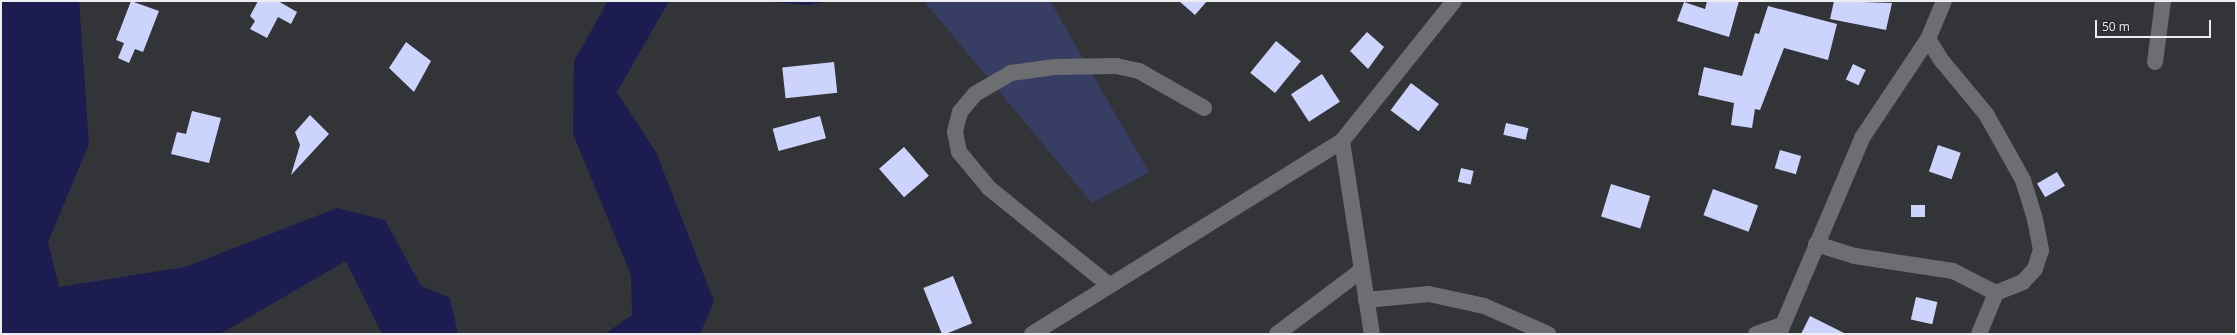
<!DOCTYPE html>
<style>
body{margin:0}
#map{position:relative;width:2237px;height:335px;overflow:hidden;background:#333437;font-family:"Open Sans",sans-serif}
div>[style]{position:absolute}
.green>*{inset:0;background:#383d63}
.water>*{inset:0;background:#1c1c51}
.building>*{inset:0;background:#ccd3fc;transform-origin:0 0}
.minor>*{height:16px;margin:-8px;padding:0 8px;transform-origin:8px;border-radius:8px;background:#6d6e72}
span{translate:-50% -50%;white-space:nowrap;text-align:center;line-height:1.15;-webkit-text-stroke:4px #292a2d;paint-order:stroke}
.frame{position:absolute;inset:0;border:2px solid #ecedef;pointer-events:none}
.scale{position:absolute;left:2095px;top:20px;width:116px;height:18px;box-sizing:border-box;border:2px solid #ecedef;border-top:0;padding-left:5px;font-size:12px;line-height:14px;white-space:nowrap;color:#ecedef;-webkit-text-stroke:3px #292a2d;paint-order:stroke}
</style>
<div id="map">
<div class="green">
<div style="clip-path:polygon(924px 1px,1050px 1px,1149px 172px,1092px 203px)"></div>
</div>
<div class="water">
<div style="clip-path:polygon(1px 1px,79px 1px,89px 144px,48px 242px,59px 287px,185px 267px,337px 208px,385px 220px,421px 286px,450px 298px,458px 334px,382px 334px,346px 261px,220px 334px,1px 334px)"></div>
<div style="clip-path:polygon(608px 1px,669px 1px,617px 92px,656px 152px,714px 301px,700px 334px,605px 334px,632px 315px,631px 275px,573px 134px,574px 61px)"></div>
<div style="clip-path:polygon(760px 1px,830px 1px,808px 5px)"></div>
</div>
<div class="building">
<div style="clip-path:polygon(131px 1px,159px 11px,143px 52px,135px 49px,129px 63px,118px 58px,124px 43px,116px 40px)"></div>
<div style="clip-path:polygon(258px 1px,278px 1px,297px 12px,291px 24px,278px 17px,267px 38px,250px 29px,255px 21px,250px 16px)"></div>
<div style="clip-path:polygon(1179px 1px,1207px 1px,1195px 15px)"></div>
<div style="clip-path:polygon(1707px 1px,1739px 1px,1729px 37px,1677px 21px,1684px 2px,1705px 9px)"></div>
<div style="clip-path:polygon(1834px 1px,1892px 3px,1886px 30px,1830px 19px)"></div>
<div style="clip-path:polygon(1768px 6px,1837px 24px,1828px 60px,1784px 48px,1760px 110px,1755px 109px,1752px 128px,1731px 125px,1734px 103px,1698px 95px,1704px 67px,1742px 76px,1753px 40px,1755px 33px,1759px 34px)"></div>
<div style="clip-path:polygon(1367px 32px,1384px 47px,1368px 69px,1350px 51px)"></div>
<div style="left:1276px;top:41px;width:32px;height:41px;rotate:39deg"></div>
<div style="clip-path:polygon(406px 42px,431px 61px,414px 92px,389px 68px)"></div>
<div style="left:834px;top:62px;width:31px;height:52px;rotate:84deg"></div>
<div style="left:1853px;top:64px;width:14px;height:17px;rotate:25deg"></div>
<div style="left:1322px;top:74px;width:33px;height:37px;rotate:57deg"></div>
<div style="left:1411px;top:83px;width:35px;height:34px;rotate:37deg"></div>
<div style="clip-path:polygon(192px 111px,221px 118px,209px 163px,171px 154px,177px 132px,186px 134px)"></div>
<div style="clip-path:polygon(310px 115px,329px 134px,291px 175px,300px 145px,295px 132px)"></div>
<div style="left:820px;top:116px;width:23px;height:49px;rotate:75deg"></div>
<div style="left:1506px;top:123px;width:23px;height:12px;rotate:13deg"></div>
<div style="left:1938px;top:145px;width:24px;height:28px;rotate:19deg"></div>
<div style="left:904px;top:147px;width:38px;height:33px;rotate:49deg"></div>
<div style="left:1780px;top:150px;width:22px;height:19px;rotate:16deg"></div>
<div style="left:1461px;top:168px;width:13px;height:14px;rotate:13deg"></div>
<div style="left:2057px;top:172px;width:16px;height:23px;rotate:60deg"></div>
<div style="left:1611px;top:184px;width:41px;height:34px;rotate:17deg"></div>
<div style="left:1713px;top:189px;width:48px;height:28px;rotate:20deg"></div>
<div style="left:1925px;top:205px;width:12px;height:14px;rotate:90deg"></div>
<div style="left:953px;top:276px;width:51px;height:32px;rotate:68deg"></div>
<div style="left:1916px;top:297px;width:22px;height:23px;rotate:13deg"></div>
<div style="clip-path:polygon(1810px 316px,1846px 334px,1801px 334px)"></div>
</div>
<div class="minor">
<div style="left:1928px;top:39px;width:26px;rotate:58deg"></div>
<div style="left:1942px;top:61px;width:69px;rotate:50.3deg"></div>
<div style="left:1986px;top:114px;width:76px;rotate:60.7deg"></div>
<div style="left:2023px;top:180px;width:41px;rotate:72.9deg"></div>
<div style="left:2035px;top:219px;width:32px;rotate:79deg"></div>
<div style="left:2041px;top:250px;width:20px;rotate:108deg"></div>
<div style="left:2035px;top:269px;width:18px;rotate:133deg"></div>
<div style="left:2023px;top:282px;width:29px;rotate:158deg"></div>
<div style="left:2155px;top:62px;width:62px;rotate:-82.5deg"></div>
<div style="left:1342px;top:141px;width:195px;rotate:81.2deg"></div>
<div style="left:1816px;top:244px;width:41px;rotate:17.1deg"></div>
<div style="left:1855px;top:256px;width:99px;rotate:8.7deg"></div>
<div style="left:1953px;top:271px;width:48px;rotate:27.1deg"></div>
<div style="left:1996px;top:293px;width:44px;rotate:112.5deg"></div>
<div style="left:1109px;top:285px;width:154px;rotate:-141.1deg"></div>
<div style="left:989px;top:188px;width:47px;rotate:-129.8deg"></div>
<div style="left:959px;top:152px;width:21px;rotate:-101deg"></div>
<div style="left:955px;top:131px;width:20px;rotate:-75deg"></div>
<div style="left:960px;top:112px;width:23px;rotate:-50deg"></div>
<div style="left:975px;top:94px;width:42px;rotate:-30.3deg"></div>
<div style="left:1011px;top:73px;width:44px;rotate:-7.8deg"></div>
<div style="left:1055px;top:67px;width:61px;rotate:-0.9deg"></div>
<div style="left:1116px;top:66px;width:24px;rotate:12deg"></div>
<div style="left:1139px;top:71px;width:75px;rotate:29.6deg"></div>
<div style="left:1366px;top:300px;width:63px;rotate:-5.4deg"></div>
<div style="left:1429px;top:294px;width:56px;rotate:12.3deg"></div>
<div style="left:1484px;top:306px;width:70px;rotate:23.6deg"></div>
<div style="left:1032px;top:334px;width:365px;rotate:-31.9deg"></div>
<div style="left:1342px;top:141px;width:179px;rotate:-51.3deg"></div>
<div style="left:1277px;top:334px;width:106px;rotate:-37deg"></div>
<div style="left:1756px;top:334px;width:28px;rotate:-19deg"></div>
<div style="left:1779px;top:334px;width:213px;rotate:-67deg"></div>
<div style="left:1862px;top:138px;width:119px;rotate:-56.3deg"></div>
<div style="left:1928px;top:39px;width:41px;rotate:-67.2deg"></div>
</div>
<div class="frame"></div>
<div class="scale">50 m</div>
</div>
